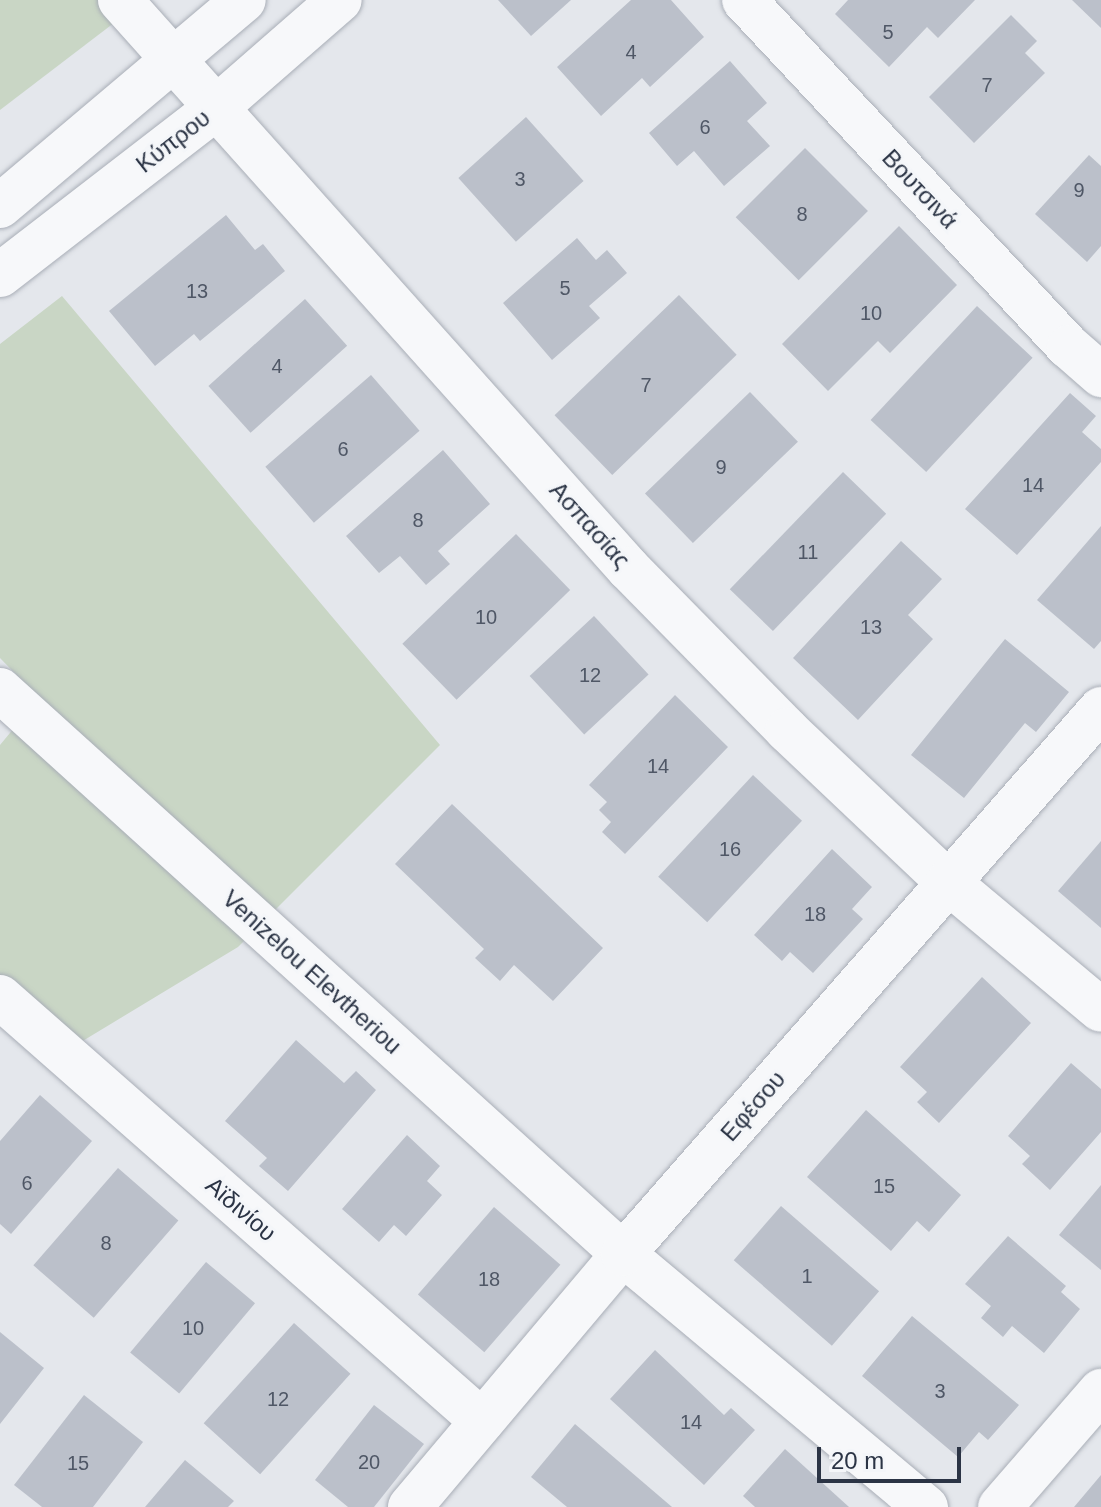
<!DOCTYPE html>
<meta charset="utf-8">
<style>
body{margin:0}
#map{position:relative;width:1101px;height:1507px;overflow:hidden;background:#e4e7ec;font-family:Helvetica,sans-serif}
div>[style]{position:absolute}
.green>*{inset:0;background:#c9d6c5}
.building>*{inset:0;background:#bbc0ca;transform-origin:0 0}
.roads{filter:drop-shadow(0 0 2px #a9aeb7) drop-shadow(0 0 2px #a9aeb7)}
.minor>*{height:44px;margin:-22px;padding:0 22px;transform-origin:22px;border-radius:22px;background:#f7f8fa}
.tertiary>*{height:44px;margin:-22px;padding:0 22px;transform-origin:22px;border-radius:22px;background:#f7f8fa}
span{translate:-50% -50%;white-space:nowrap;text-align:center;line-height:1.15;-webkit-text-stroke:6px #f4f6f9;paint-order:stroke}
.number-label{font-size:20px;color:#4f5766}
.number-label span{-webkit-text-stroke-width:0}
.street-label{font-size:24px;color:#2b3445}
.scale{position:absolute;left:817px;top:1447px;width:144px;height:36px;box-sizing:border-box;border:4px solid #2b3445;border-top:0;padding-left:10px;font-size:24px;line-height:28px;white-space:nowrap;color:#2b3445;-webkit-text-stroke:6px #f4f6f9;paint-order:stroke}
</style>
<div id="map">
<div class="green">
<div style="clip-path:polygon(0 0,144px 0,0 110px)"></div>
<div style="clip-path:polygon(62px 296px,440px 745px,238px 947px,76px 1045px,0 978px,0 745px,39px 698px,0 658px,0 344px)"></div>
</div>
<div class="building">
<div style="clip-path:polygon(498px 0,571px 0,531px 36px)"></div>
<div style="clip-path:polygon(631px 0,671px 0,704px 37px,650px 87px,642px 78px,601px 116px,557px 67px)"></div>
<div style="clip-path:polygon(848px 0,975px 0,938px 38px,927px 27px,889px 67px,835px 14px)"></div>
<div style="clip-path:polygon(1072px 0,1101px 0,1101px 28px)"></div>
<div style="clip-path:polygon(1011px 15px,1037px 41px,1025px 53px,1045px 73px,974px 143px,929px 97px)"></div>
<div style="clip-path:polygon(730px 61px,767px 103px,747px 121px,770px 146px,724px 186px,694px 151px,677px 166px,649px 133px)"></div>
<div style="left:526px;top:117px;width:86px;height:91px;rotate:48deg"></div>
<div style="left:805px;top:148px;width:89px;height:98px;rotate:45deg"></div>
<div style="clip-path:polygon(1089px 155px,1101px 166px,1101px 246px,1087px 262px,1035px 214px)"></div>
<div style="clip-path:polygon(226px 215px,255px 250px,263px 244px,285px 271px,200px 341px,194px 334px,155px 366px,109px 311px)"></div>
<div style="clip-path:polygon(899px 226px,957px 285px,890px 353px,878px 341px,828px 391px,782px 344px)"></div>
<div style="clip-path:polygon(577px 238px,596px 260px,607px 250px,627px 273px,589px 306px,600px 318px,552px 360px,503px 303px)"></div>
<div style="left:679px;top:295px;width:83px;height:173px;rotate:46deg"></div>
<div style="left:305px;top:299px;width:63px;height:130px;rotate:48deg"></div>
<div style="left:977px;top:306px;width:76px;height:156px;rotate:43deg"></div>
<div style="left:371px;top:375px;width:74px;height:140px;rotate:49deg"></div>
<div style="left:750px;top:392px;width:69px;height:146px;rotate:46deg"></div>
<div style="clip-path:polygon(1070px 393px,1096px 416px,1082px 432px,1101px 449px,1101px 462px,1017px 555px,965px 509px)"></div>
<div style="clip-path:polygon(443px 450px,490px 504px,438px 551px,450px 564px,426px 585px,400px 556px,379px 573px,346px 536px)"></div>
<div style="left:843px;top:472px;width:60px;height:163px;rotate:44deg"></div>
<div style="clip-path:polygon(1101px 526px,1101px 641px,1094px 649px,1037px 600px)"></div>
<div style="left:516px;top:534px;width:78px;height:158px;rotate:46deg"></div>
<div style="clip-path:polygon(901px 541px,942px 579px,908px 615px,933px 639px,858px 720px,793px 658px)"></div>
<div style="left:594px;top:616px;width:80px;height:88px;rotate:47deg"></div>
<div style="clip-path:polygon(1005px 639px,1069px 692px,1036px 732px,1025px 723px,964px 798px,911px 755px)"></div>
<div style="clip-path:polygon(675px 695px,728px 747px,625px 854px,602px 832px,611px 822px,599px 810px,607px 802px,589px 785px)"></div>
<div style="left:753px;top:775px;width:67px;height:139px;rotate:43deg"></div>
<div style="clip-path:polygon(452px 804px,603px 948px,553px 1001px,514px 965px,500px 981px,475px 958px,484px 949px,395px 864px)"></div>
<div style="clip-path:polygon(1101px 841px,1101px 928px,1058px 891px)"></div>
<div style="clip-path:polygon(832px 849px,872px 887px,852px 909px,863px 919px,813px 973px,790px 952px,782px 961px,754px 935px)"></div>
<div style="clip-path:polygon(982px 977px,1031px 1023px,939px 1123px,917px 1102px,927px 1092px,900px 1067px)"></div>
<div style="clip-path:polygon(296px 1040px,344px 1083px,356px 1071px,376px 1090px,288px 1191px,259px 1166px,267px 1158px,225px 1121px)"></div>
<div style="clip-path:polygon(1071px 1063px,1101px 1089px,1101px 1132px,1050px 1190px,1022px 1164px,1030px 1156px,1008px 1136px)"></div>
<div style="clip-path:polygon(40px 1095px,92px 1141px,11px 1234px,0 1224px,0 1141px)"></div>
<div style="clip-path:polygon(866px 1110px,961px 1195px,929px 1232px,917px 1221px,891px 1251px,807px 1177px)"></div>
<div style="clip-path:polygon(407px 1135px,440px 1166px,427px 1181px,442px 1195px,406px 1236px,394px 1225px,379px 1242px,342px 1209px)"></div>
<div style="left:118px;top:1168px;width:80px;height:129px;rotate:41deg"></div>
<div style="clip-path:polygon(1101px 1185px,1101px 1270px,1059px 1235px)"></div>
<div style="left:781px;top:1206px;width:130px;height:72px;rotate:41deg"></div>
<div style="left:494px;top:1207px;width:88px;height:116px;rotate:41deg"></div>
<div style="clip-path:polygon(1008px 1236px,1066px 1286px,1061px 1292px,1080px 1309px,1044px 1353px,1012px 1326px,1003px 1337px,981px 1318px,991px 1306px,965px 1284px)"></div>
<div style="left:206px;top:1262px;width:64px;height:118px;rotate:40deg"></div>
<div style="clip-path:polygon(912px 1316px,1019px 1405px,988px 1440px,979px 1432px,958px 1457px,862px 1376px)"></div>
<div style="left:294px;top:1323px;width:76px;height:135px;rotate:42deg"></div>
<div style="clip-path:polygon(0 1332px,44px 1368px,0 1424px)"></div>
<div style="clip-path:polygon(655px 1350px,724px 1415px,731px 1408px,755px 1430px,704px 1485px,610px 1399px)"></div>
<div style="clip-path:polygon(84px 1395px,143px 1442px,93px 1507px,42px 1507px,14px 1485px)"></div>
<div style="clip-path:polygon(374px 1405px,424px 1444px,374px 1507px,348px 1507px,315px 1480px)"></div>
<div style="clip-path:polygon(575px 1424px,672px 1507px,567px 1507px,531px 1477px)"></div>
<div style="clip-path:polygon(785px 1449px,849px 1507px,755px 1507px,743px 1496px)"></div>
<div style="clip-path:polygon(185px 1460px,234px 1501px,228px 1507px,145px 1507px)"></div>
<div style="clip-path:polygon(1101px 1475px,1101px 1507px,1074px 1507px)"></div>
</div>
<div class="roads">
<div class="minor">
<div style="left:120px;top:0;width:763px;rotate:48.19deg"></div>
<div style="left:629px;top:569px;width:226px;rotate:45.5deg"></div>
<div style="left:787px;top:730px;width:221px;rotate:43.4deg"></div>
<div style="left:948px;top:882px;width:199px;rotate:39.9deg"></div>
<div style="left:744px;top:0;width:475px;rotate:46.9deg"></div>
<div style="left:1069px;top:347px;width:43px;rotate:41.2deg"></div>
<div style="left:0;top:690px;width:840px;rotate:42.15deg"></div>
<div style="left:623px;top:1254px;width:395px;rotate:39.9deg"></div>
<div style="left:0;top:997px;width:642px;rotate:41.34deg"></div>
<div style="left:410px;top:1507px;width:331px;rotate:-49.9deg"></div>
<div style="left:623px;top:1254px;width:725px;rotate:-48.75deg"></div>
<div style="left:1000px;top:1507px;width:154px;rotate:-49deg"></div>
</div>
<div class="tertiary">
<div style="left:0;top:206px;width:319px;rotate:-40.2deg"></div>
<div style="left:0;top:275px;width:273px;rotate:-37.7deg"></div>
<div style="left:216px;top:108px;width:164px;rotate:-41.1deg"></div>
</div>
</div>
<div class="number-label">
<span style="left:888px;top:32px">5</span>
<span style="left:631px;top:52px">4</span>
<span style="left:987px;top:85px">7</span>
<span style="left:705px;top:127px">6</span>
<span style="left:520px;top:179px">3</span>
<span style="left:1079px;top:190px">9</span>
<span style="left:802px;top:214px">8</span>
<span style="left:565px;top:288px">5</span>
<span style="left:197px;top:291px">13</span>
<span style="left:871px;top:313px">10</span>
<span style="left:277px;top:366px">4</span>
<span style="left:646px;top:385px">7</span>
<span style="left:343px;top:449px">6</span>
<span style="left:721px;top:467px">9</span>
<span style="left:1033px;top:485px">14</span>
<span style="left:418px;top:520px">8</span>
<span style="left:808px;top:552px">11</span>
<span style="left:486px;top:617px">10</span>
<span style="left:871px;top:627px">13</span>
<span style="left:590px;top:675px">12</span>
<span style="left:658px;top:766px">14</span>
<span style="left:730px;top:849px">16</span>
<span style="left:815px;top:914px">18</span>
<span style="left:27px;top:1183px">6</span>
<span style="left:884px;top:1186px">15</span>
<span style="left:106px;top:1243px">8</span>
<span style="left:807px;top:1276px">1</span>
<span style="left:489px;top:1279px">18</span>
<span style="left:193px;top:1328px">10</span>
<span style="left:940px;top:1391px">3</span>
<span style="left:278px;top:1399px">12</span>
<span style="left:691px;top:1422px">14</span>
<span style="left:369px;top:1462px">20</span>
<span style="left:78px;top:1463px">15</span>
</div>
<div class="street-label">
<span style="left:173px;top:141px;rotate:-38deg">Κύπρου</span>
<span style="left:920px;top:189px;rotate:47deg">Βουτσινά</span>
<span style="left:590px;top:525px;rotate:48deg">Ασπασίας</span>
<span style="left:312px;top:972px;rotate:42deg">Venizelou Elevtheriou</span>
<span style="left:753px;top:1106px;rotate:-49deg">Εφέσου</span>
<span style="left:241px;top:1209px;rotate:41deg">Αϊδινίου</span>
</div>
<div class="scale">20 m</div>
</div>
